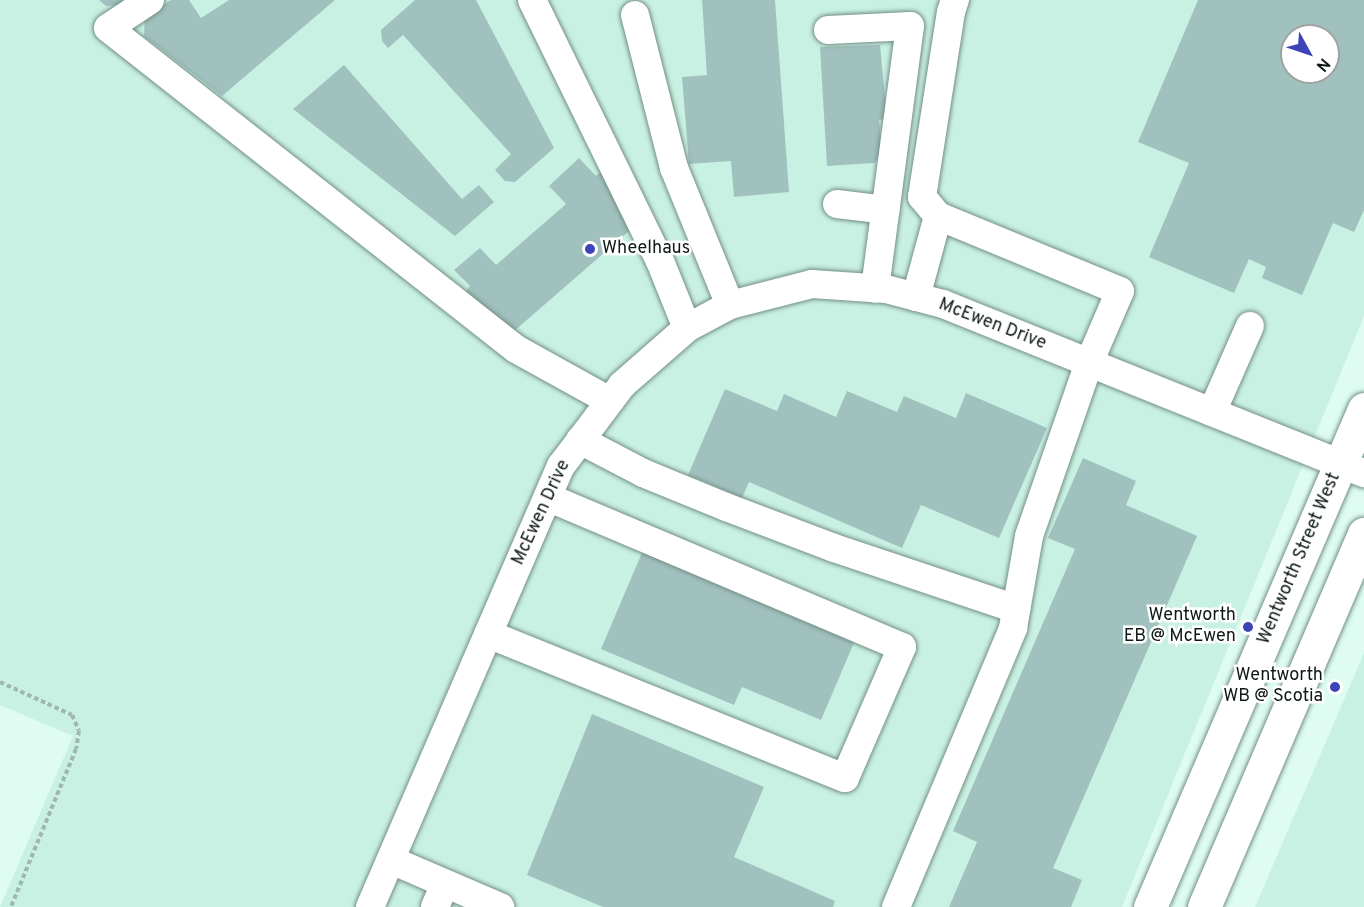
<!DOCTYPE html>
<style>
body{margin:0}
#map{position:relative;width:1364px;height:907px;overflow:hidden;background:#defcf1;font-family:Overpass,sans-serif}
div>[style]{position:absolute}
.built>*{inset:0;background:#c9f1e3}
.building>*{inset:0;background:#a1c1bf}
.path>*{height:4px;margin-top:-2px;transform-origin:0;background:repeating-linear-gradient(90deg,#9fb7af 0 4.5px,transparent 0 7.5px)}
.roads{filter:drop-shadow(0 0 2px #748f85) drop-shadow(0 0 2px #748f85)}
.minor>*{height:28px;margin:-14px;padding:0 14px;transform-origin:14px;border-radius:14px;background:#fff}
.major>*{height:33px;margin:-16.5px;padding:0 16.5px;transform-origin:16.5px;border-radius:16.5px;background:#fff}
.dots>*{width:16px;height:16px;translate:-50% -50%;box-sizing:border-box;border:3px solid #fff;border-radius:50%}
span{translate:-50% -50%;white-space:nowrap;text-align:center;line-height:1.15;-webkit-text-stroke:5px #fff;paint-order:stroke}
.poi-label{font-size:18px;color:#0e1916}
.left{translate:0 -50%;text-align:left}
.right{translate:-100% -50%;text-align:right}
.street-label{font-size:18px;color:#0e1916}
.north{position:absolute;left:1280px;top:24px;width:60px;height:60px;box-sizing:border-box;background:#fff;border:2px solid #9fa3a2;border-radius:50%;rotate:130deg;font-size:16px;font-weight:700;line-height:24px;text-align:center;color:#0e1916}
.north::after{content:'';display:block;margin:auto;width:21px;height:27px;background:#3c44b8;clip-path:polygon(50% 0,100% 100%,50% 72%,0 100%)}
</style>
<div id="map">
<div class="built">
<div style="clip-path:polygon(evenodd,0 0,1364px 0,1364px 316px,1122px 907px,0 907px,73px 736px,0 705px,0 0,1292px 36px,1328px 36px,1328px 72px,1292px 72px,1292px 36px)"></div>
<div style="clip-path:polygon(1364px 653px,1364px 907px,1255px 907px)"></div>
</div>
<div class="building">
<div style="clip-path:polygon(99px 0,128px 0,118px 5px,106px 6px)"></div>
<div style="clip-path:polygon(171px 0,189px 0,201px 18px,229px 0,335px 0,222px 96px,144px 36px,145px 16px)"></div>
<div style="clip-path:polygon(415px 0,476px 0,554px 148px,515px 182px,505px 181px,495px 170px,511px 154px,403px 35px,388px 48px,382px 41px,381px 30px)"></div>
<div style="clip-path:polygon(702px 0,775px 0,789px 192px,734px 197px,731px 161px,689px 164px,682px 77px,707px 75px)"></div>
<div style="clip-path:polygon(evenodd,1198px 0,1364px 0,1364px 210px,1354px 232px,1333px 223px,1302px 295px,1262px 278px,1266px 267px,1249px 259px,1234px 293px,1149px 257px,1189px 163px,1138px 142px,1198px 0,1292px 36px,1328px 36px,1328px 72px,1292px 72px,1292px 36px)"></div>
<div style="clip-path:polygon(880px 45px,887px 119px,879px 120px,882px 153px,874px 163px,827px 166px,820px 47px)"></div>
<div style="clip-path:polygon(344px 65px,462px 199px,479px 185px,494px 202px,455px 236px,293px 109px)"></div>
<div style="clip-path:polygon(579px 158px,596px 176px,602px 170px,635px 226px,513px 332px,465px 292px,470px 286px,454px 270px,480px 248px,496px 265px,566px 204px,549px 186px)"></div>
<div style="clip-path:polygon(725px 389px,777px 411px,784px 394px,836px 417px,847px 391px,897px 412px,904px 396px,956px 418px,966px 393px,1047px 428px,999px 538px,921px 505px,902px 548px,749px 482px,742px 498px,688px 475px)"></div>
<div style="clip-path:polygon(1083px 458px,1136px 481px,1126px 505px,1197px 536px,1053px 868px,1082px 880px,1071px 907px,949px 907px,977px 842px,953px 831px,1075px 549px,1048px 538px)"></div>
<div style="clip-path:polygon(644px 548px,856px 638px,821px 720px,742px 687px,734px 705px,601px 649px)"></div>
<div style="clip-path:polygon(592px 714px,764px 787px,734px 857px,835px 901px,833px 907px,603px 907px,527px 875px)"></div>
</div>
<div class="path">
<div style="left:0;top:682px;width:79px;rotate:24.6deg"></div>
<div style="left:72px;top:715px;width:17px;rotate:66deg"></div>
<div style="left:79px;top:731px;width:18px;rotate:99deg"></div>
<div style="left:76px;top:749px;width:171px;rotate:112.4deg"></div>
</div>
<div class="roads">
<div class="minor">
<div style="left:150px;top:0;width:50px;rotate:146.3deg"></div>
<div style="left:108px;top:28px;width:519px;rotate:38.19deg"></div>
<div style="left:516px;top:349px;width:107px;rotate:29deg"></div>
<div style="left:532px;top:0;width:291px;rotate:63.9deg"></div>
<div style="left:660px;top:261px;width:72px;rotate:68.1deg"></div>
<div style="left:635px;top:15px;width:158px;rotate:75.7deg"></div>
<div style="left:674px;top:168px;width:148px;rotate:67.8deg"></div>
<div style="left:828px;top:30px;width:82px;rotate:-2.8deg"></div>
<div style="left:910px;top:26px;width:265px;rotate:97.6deg"></div>
<div style="left:837px;top:204px;width:49px;rotate:7deg"></div>
<div style="left:916px;top:297px;width:84px;rotate:-74.8deg"></div>
<div style="left:1212px;top:412px;width:94px;rotate:-66.2deg"></div>
<div style="left:580px;top:440px;width:71px;rotate:27.6deg"></div>
<div style="left:643px;top:473px;width:90px;rotate:22.3deg"></div>
<div style="left:726px;top:507px;width:116px;rotate:20.8deg"></div>
<div style="left:834px;top:548px;width:192px;rotate:18.5deg"></div>
<div style="left:488px;top:634px;width:385px;rotate:22deg"></div>
<div style="left:845px;top:778px;width:143px;rotate:-66.5deg"></div>
<div style="left:902px;top:647px;width:385px;rotate:-157.1deg"></div>
<div style="left:391px;top:860px;width:119px;rotate:23.3deg"></div>
<div style="left:370px;top:907px;width:481px;rotate:-66.6deg"></div>
<div style="left:561px;top:466px;width:101px;rotate:-53deg"></div>
<div style="left:622px;top:385px;width:86px;rotate:-41.2deg"></div>
<div style="left:687px;top:328px;width:49px;rotate:-28.1deg"></div>
<div style="left:730px;top:305px;width:85px;rotate:-14.4deg"></div>
<div style="left:812px;top:284px;width:74px;rotate:3.9deg"></div>
<div style="left:886px;top:289px;width:59px;rotate:14.7deg"></div>
<div style="left:943px;top:304px;width:454px;rotate:21.9deg"></div>
<div style="left:435px;top:907px;width:25px;rotate:-67deg"></div>
<div style="left:896px;top:907px;width:303px;rotate:-67.2deg"></div>
<div style="left:1013px;top:628px;width:93px;rotate:-80.1deg"></div>
<div style="left:1029px;top:536px;width:183px;rotate:-70.9deg"></div>
<div style="left:1089px;top:363px;width:78px;rotate:-66.7deg"></div>
<div style="left:1120px;top:291px;width:197px;rotate:-157.6deg"></div>
<div style="left:938px;top:216px;width:25px;rotate:-130deg"></div>
<div style="left:922px;top:197px;width:187px;rotate:-81.1deg"></div>
<div style="left:951px;top:12px;width:13px;rotate:-72deg"></div>
</div>
<div class="major">
<div style="left:1150px;top:907px;width:542px;rotate:-66.75deg"></div>
<div style="left:1204px;top:907px;width:406px;rotate:-66.8deg"></div>
</div>
</div>
<div class="dots">
<div style="left:590px;top:249px;background:#3c44b8"></div>
<div style="left:1248px;top:627px;background:#3c44b8"></div>
<div style="left:1335px;top:687px;background:#3c44b8"></div>
</div>
<div class="poi-label">
<span class="left" style="left:602px;top:249px">Wheelhaus</span>
<span class="right" style="left:1236px;top:627px">Wentworth<br>EB @ McEwen</span>
<span class="right" style="left:1323px;top:687px">Wentworth<br>WB @ Scotia</span>
</div>
<div class="street-label">
<span style="left:992px;top:325px;rotate:21deg">McEwen Drive</span>
<span style="left:542px;top:513px;rotate:-65deg">McEwen Drive</span>
<span style="left:1300px;top:559px;rotate:-67deg">Wentworth Street West</span>
</div>
<div class="north">N</div>
</div>
